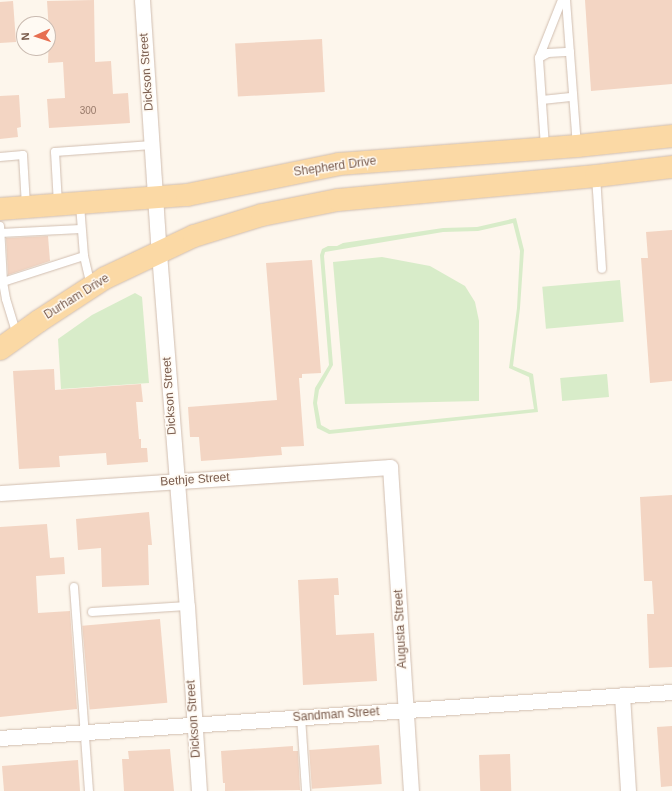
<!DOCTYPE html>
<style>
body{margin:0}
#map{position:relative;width:672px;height:791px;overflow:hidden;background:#fdf6ec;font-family:Helvetica,sans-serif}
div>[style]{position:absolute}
.green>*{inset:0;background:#d8ecc9;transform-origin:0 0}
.building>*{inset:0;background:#f3d5c3;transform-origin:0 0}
.roads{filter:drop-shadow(0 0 1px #d1beb0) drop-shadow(0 0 1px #d1beb0)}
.lane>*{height:8px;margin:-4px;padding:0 4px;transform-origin:4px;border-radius:4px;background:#fff}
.street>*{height:15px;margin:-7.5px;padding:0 7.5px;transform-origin:7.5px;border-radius:7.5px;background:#fff}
.primary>*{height:22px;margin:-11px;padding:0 11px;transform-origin:11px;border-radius:11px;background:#fbd9a5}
span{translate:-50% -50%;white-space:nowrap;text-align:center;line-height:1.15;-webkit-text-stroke:3px #fffaf3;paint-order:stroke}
.number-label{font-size:10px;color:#987a6a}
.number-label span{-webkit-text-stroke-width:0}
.street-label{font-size:12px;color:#7a5c4d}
.north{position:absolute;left:16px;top:16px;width:40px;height:40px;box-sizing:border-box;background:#fffaf3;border:1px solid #cabbb1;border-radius:50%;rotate:267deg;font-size:11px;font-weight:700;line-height:16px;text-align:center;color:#7a5c4d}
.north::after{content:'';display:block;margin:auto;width:14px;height:18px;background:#e76f51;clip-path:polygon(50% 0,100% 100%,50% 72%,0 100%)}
</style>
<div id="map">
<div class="green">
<div style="clip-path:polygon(evenodd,516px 218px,524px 250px,520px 308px,513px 366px,533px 374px,538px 412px,329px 434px,317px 428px,313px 403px,315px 388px,329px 365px,320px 255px,322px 249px,328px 246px,337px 246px,343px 243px,443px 228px,477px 227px,516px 218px,513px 223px,520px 251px,517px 308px,509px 368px,529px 377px,534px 409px,330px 430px,321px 425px,317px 403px,319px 390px,333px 365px,324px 256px,325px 252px,443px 232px,478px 231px,513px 223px)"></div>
<div style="clip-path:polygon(382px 257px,430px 266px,465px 286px,475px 302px,479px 321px,479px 401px,345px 404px,333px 262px)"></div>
<div style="left:620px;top:280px;width:42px;height:78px;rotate:85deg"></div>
<div style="clip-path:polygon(135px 293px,142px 297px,149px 383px,61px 389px,58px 339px,92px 315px)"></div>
<div style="left:607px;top:374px;width:23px;height:47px;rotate:85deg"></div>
</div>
<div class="building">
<div style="clip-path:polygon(94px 0,95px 62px,111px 61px,113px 94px,128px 93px,130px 123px,49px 128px,47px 99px,65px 98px,63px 62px,48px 63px,49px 32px,47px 1px)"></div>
<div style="clip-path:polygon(585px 0,672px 0,672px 84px,591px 91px)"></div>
<div style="clip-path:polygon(13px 1px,16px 42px,0 43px,0 2px)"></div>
<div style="left:322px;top:39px;width:53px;height:87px;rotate:87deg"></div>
<div style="clip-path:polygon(19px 95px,21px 127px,17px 128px,18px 137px,0 139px,0 96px)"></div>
<div style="clip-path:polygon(672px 230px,672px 381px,650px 383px,641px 258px,648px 258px,646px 232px)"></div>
<div style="clip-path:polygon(48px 236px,50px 261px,8px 275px,6px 238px)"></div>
<div style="clip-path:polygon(312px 260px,321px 373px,302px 374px,302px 378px,299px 378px,304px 446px,281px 447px,282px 455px,201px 461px,199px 437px,190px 437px,188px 407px,277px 400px,266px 263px)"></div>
<div style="clip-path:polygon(54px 369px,55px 390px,141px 384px,143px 402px,136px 402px,139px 439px,141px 439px,141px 448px,147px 448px,148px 462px,107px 465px,106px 453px,59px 456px,60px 467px,19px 469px,13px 371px)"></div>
<div style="clip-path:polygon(672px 495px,672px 667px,649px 668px,647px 614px,654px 614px,652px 581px,644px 581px,640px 497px)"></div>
<div style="clip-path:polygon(149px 512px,152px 545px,148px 545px,149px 585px,102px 587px,101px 548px,78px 550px,76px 519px)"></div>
<div style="clip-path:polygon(47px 524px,50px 558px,64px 557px,65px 574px,36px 576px,38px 613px,70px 611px,77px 709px,0 717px,0 527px)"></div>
<div style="clip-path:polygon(338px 578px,339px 595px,334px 595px,336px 635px,374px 633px,377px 681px,303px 685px,298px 580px)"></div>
<div style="left:160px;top:619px;width:84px;height:78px;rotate:85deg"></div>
<div style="clip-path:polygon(672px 726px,672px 786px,661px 787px,657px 727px)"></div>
<div style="left:379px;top:745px;width:39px;height:70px;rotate:86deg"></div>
<div style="clip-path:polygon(293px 746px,293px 751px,298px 751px,300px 790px,225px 791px,225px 783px,223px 783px,221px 751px)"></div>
<div style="clip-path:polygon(170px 749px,174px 791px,124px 791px,122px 759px,129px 759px,128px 751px)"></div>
<div style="left:510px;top:754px;width:37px;height:31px;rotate:88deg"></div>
<div style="clip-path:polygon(78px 760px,80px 791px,4px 791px,2px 766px)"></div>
</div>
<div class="roads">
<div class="lane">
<div style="left:566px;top:0;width:145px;rotate:85.7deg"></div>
<div style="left:539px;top:58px;width:10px;rotate:-29deg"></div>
<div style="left:548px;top:53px;width:22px;rotate:-3deg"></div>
<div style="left:542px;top:100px;width:31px;rotate:-6deg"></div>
<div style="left:545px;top:147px;width:89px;rotate:-93.9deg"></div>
<div style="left:539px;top:58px;width:62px;rotate:-68.4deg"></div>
<div style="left:0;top:157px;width:23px;rotate:-5deg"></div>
<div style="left:23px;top:155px;width:51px;rotate:86.6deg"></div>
<div style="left:596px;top:176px;width:93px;rotate:86.3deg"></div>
<div style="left:58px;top:204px;width:52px;rotate:-93.3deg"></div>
<div style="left:55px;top:152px;width:97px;rotate:-4.1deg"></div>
<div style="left:80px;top:205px;width:51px;rotate:85.5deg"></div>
<div style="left:84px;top:256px;width:31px;rotate:77deg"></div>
<div style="left:0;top:226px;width:56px;rotate:86.9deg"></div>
<div style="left:3px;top:282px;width:17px;rotate:80deg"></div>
<div style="left:6px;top:299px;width:39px;rotate:73deg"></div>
<div style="left:0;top:233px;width:81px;rotate:-2.8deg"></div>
<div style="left:3px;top:282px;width:85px;rotate:-17.8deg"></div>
<div style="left:74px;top:587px;width:205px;rotate:85.8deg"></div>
<div style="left:92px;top:612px;width:95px;rotate:-3.6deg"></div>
<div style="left:301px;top:717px;width:74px;rotate:86.1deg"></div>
</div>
<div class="street">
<div style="left:142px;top:0;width:254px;rotate:86.2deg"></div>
<div style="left:159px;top:253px;width:354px;rotate:85.5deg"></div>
<div style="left:187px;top:606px;width:185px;rotate:86.3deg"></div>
<div style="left:0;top:493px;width:391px;rotate:-3.8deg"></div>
<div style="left:390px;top:467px;width:325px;rotate:86.3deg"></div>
<div style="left:622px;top:695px;width:96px;rotate:86.4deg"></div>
<div style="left:0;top:738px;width:674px;rotate:-3.92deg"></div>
</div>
<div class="primary">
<div style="left:0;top:209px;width:188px;rotate:-4.3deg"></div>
<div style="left:187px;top:195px;width:155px;rotate:-11.5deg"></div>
<div style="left:339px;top:164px;width:239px;rotate:-4.3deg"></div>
<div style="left:577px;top:146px;width:96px;rotate:-6deg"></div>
<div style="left:0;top:349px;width:48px;rotate:-35.7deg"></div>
<div style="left:39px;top:321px;width:79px;rotate:-33.1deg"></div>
<div style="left:105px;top:278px;width:98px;rotate:-25.3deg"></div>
<div style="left:194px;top:236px;width:71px;rotate:-17.2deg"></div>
<div style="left:262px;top:215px;width:77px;rotate:-11.2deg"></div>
<div style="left:338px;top:200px;width:259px;rotate:-5.3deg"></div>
<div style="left:596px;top:176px;width:77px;rotate:-6.8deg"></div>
</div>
</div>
<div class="number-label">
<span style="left:88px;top:111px">300</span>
</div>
<div class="street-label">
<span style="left:147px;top:72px;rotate:-94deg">Dickson Street</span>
<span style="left:335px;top:167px;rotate:-8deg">Shepherd Drive</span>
<span style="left:77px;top:297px;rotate:-32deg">Durham Drive</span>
<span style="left:170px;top:396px;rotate:-94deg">Dickson Street</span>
<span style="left:195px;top:480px;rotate:-4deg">Bethje Street</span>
<span style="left:401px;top:629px;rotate:-93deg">Augusta Street</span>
<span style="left:336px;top:715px;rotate:-4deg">Sandman Street</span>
<span style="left:194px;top:719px;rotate:-94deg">Dickson Street</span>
</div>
<div class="north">N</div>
</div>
